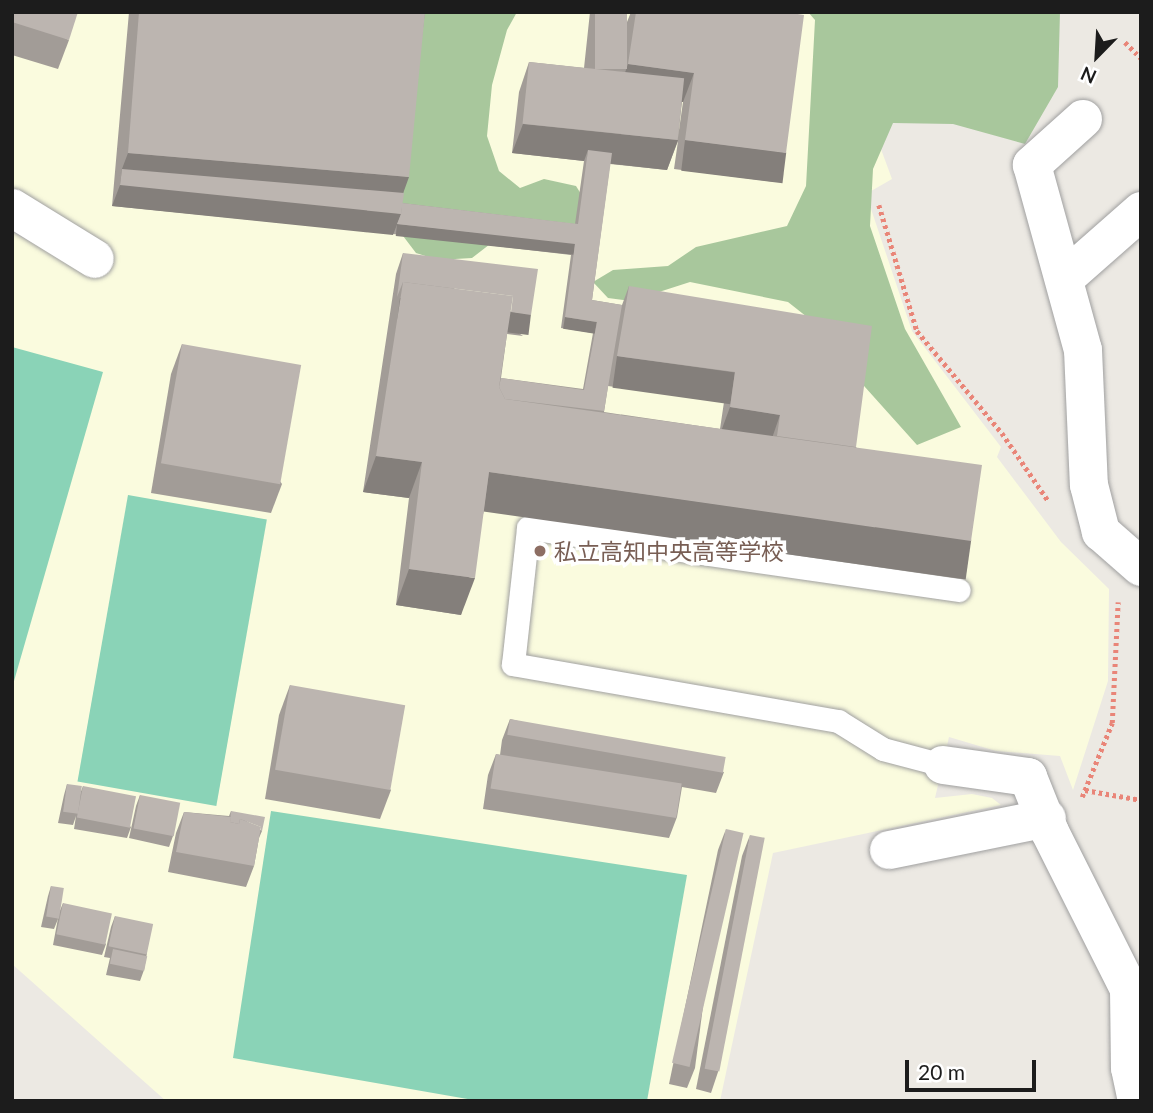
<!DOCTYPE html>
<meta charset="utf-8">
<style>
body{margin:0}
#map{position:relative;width:1153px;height:1113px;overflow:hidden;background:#ece9e3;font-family:Lato,"Noto Sans JP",sans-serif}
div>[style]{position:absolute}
.education>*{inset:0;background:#fafbde}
.forest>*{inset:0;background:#a8c79c}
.pitch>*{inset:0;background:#8ad3b7;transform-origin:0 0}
.path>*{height:4.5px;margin-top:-2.25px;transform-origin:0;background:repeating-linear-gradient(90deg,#e98578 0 3.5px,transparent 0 7px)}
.roads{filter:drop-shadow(0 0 2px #a0a0a0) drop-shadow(0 0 2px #a0a0a0)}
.lane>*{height:23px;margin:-11.5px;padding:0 11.5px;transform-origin:11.5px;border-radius:11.5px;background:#fff}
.street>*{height:38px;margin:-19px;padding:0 19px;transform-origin:19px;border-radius:19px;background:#fff}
.wall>*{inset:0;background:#a29c97}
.shaded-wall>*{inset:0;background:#847f7b;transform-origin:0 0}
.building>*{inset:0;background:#bcb5b0;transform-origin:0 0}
.dots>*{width:19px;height:19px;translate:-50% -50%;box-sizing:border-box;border:4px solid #fff;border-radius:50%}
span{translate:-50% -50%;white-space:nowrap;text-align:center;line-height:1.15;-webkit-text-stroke:7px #fff;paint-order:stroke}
.education-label{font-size:23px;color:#785e54}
.left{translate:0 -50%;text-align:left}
.frame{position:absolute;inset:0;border:14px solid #1c1c1c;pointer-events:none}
.north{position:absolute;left:1062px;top:21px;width:70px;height:70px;-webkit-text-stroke:5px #fff;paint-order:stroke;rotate:204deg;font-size:19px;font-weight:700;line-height:28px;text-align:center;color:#1c1c1c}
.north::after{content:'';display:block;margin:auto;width:24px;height:32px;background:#1c1c1c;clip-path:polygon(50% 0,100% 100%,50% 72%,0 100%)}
.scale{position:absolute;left:905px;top:1060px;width:131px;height:32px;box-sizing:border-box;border:4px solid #1c1c1c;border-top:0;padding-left:9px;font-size:21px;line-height:24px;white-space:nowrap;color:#1c1c1c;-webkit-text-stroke:5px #fff;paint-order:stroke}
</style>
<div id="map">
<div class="education">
<div style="clip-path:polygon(12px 12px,852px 12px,851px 68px,892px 179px,866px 194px,912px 331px,1001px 447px,997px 457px,1061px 542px,1109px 589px,1108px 681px,1073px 790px,1060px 756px,996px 751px,949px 737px,935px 798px,972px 794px,992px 798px,1001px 805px,773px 853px,720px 1101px,166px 1101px,12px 964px,12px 232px,94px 276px,12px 197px)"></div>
</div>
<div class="forest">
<div style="clip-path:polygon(413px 12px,517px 12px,507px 30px,492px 85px,487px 136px,499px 171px,520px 188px,544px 179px,576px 186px,591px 210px,574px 227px,494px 241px,472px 258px,438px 260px,416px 253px,397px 228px)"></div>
<div style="clip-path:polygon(808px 12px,1060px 12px,1058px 87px,1025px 144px,953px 124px,893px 123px,873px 169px,870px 226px,905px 329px,961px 427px,917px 445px,856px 377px,821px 328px,788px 302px,690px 282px,631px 301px,608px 298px,593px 282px,613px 270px,668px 266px,696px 247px,787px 226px,806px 186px,815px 20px)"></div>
</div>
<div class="pitch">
<div style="clip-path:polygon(12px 347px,103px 372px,12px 688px)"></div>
<div style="left:128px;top:495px;width:141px;height:291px;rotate:10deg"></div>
<div style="clip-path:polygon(271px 811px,687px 875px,647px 1101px,479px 1101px,233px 1058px)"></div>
</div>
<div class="path">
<div style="left:1125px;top:42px;width:23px;rotate:45deg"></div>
<div style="left:879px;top:205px;width:132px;rotate:73.2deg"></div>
<div style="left:917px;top:331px;width:133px;rotate:50.2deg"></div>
<div style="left:1002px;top:433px;width:83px;rotate:55.7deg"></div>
<div style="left:1085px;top:790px;width:57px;rotate:10.1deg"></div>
<div style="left:1082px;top:797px;width:80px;rotate:-67.9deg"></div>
<div style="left:1112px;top:723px;width:121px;rotate:-87.2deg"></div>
</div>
<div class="roads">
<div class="lane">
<div style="left:943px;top:765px;width:62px;rotate:-165.1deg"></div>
<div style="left:883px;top:749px;width:53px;rotate:-148.1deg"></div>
<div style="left:838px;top:721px;width:330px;rotate:-170.1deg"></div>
<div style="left:513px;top:664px;width:137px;rotate:-83.7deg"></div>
<div style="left:528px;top:528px;width:435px;rotate:8.2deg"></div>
</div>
<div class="street">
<div style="left:1083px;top:119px;width:69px;rotate:138deg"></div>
<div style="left:1032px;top:165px;width:192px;rotate:74.6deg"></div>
<div style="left:1083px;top:350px;width:135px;rotate:87.5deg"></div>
<div style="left:1089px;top:485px;width:49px;rotate:75.7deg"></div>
<div style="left:1101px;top:532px;width:53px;rotate:41.2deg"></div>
<div style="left:12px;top:208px;width:97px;rotate:31.6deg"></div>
<div style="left:1064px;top:279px;width:103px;rotate:-41.4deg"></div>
<div style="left:943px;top:765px;width:86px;rotate:8deg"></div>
<div style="left:1028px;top:777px;width:59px;rotate:68.2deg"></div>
<div style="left:1050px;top:832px;width:176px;rotate:63.3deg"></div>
<div style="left:1129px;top:989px;width:79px;rotate:89.3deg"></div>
<div style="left:1130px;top:1068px;width:34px;rotate:78deg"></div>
<div style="left:889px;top:850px;width:161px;rotate:-11.4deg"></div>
</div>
</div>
<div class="wall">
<div style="clip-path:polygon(12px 12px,69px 40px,58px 69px,12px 55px)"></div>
<div style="clip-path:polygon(evenodd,129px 12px,425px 12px,402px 203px,575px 224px,584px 161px,512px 153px,519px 92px,529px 62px,584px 68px,590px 12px,627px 12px,622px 62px,627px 22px,631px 12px,785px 12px,775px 182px,674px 169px,678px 141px,667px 170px,610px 164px,592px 300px,622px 305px,629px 286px,856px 447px,957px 578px,484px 510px,461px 615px,396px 605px,409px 498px,363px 492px,396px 274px,403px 253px,523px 336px,507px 334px,501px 378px,583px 389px,593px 333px,561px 328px,571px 255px,393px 234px,112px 206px,129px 12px,682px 102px,683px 102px,678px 137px,682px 102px,129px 12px,608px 386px,724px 402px,720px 429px,604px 412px,608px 386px)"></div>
<div style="clip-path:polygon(182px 344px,282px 484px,271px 513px,151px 493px,171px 374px)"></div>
<div style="clip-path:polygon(290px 685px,391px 790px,380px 819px,265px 799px,279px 715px)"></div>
<div style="clip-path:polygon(510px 719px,724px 772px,716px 793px,682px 787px,677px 817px,669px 838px,483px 809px,488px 775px,496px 754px,500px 755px,502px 740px)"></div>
<div style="clip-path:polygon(67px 784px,80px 794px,83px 786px,131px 827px,127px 838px,74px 829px,76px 816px,73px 825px,58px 823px,64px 795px)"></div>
<div style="clip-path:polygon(140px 795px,173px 836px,169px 847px,129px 838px,136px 806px)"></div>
<div style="clip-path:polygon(231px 811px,262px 831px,259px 838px,254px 866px,246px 887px,168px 872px,176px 833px,184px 812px,229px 816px)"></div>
<div style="clip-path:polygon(726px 829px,695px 1068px,687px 1088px,669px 1084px,718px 850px)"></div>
<div style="clip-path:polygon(750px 835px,718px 1072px,711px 1093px,696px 1089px,742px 856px)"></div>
<div style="clip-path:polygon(51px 886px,58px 919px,54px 929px,41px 927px,48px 896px)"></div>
<div style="clip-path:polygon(63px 903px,106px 944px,102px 955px,53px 945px,59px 913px)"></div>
<div style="clip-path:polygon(115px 916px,147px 953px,144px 970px,140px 981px,106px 975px,110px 958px,104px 957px,111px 927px)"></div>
</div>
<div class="shaded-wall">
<div style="clip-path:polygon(628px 64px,694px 73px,683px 102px,618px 93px)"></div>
<div style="clip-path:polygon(523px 124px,678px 140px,667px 170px,587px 161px,588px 150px,584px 161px,512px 153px)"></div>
<div style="left:685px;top:140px;width:102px;height:31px;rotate:7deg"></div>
<div style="clip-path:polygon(128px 153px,409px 177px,396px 213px,401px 214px,393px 235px,112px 206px,120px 185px,122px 169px,114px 190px)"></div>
<div style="left:397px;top:224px;width:179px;height:12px;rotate:6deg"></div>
<div style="left:400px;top:298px;width:132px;height:21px;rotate:7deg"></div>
<div style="left:565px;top:317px;width:32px;height:12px;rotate:9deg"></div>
<div style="left:617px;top:356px;width:119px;height:32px;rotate:8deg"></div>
<div style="clip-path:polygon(730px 407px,780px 415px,770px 444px,719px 437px)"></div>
<div style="clip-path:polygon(376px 456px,422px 462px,409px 498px,363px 492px)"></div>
<div style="left:489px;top:472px;width:487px;height:40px;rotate:8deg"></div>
<div style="clip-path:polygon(409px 569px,475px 578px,461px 615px,396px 605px)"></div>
</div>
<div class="building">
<div style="clip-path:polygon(12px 12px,78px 12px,69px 40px,12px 22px)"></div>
<div style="clip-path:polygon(139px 12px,425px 12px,409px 177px,128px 153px)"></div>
<div style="left:595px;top:12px;width:32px;height:57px"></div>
<div style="clip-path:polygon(636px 12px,785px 12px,804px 15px,786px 153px,685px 140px,694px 73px,628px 64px)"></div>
<div style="left:529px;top:62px;width:156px;height:62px;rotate:6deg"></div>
<div style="clip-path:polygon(588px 150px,612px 153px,592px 300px,622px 305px,604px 411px,505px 399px,499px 387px,501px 378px,584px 390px,597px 322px,565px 317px,575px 244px,397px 224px,401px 214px,402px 203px,578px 224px)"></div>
<div style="clip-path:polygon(122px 169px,404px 193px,401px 214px,120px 185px)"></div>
<div style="clip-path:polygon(403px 253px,538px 269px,531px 315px,511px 312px,513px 296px,403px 282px,397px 297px)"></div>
<div style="clip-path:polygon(403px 282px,513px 296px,499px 387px,505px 399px,982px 465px,971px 541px,489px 472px,475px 578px,409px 569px,422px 462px,376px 456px)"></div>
<div style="clip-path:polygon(629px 286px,872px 326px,856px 447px,777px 436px,780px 415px,730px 407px,735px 372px,617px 356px)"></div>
<div style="left:182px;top:344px;width:121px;height:121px;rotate:10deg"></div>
<div style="left:290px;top:685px;width:117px;height:86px;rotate:10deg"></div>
<div style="left:510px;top:719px;width:219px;height:16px;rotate:10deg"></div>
<div style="left:496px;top:754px;width:188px;height:35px;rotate:9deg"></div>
<div style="left:67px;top:784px;width:15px;height:28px;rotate:8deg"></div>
<div style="left:83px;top:786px;width:54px;height:32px;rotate:11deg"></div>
<div style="left:140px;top:795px;width:41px;height:34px;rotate:11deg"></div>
<div style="clip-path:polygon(231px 811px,265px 817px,262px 831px,261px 831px,261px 827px,240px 819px,239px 824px,230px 822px)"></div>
<div style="clip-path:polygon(184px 812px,231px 817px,230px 822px,239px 824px,240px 819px,261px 827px,254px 866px,176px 852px)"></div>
<div style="left:726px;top:829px;width:18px;height:240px;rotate:13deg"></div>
<div style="left:750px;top:835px;width:15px;height:238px;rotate:11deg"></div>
<div style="left:51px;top:886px;width:13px;height:31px;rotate:9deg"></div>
<div style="left:63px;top:903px;width:50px;height:32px;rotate:12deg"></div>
<div style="left:115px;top:916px;width:39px;height:31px;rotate:12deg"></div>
<div style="left:113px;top:949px;width:35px;height:15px;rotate:12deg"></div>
</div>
<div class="dots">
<div style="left:540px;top:551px;background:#8d6e63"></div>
</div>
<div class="education-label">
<span class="left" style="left:554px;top:551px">私立高知中央高等学校</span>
</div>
<div class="frame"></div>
<div class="north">N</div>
<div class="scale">20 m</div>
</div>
